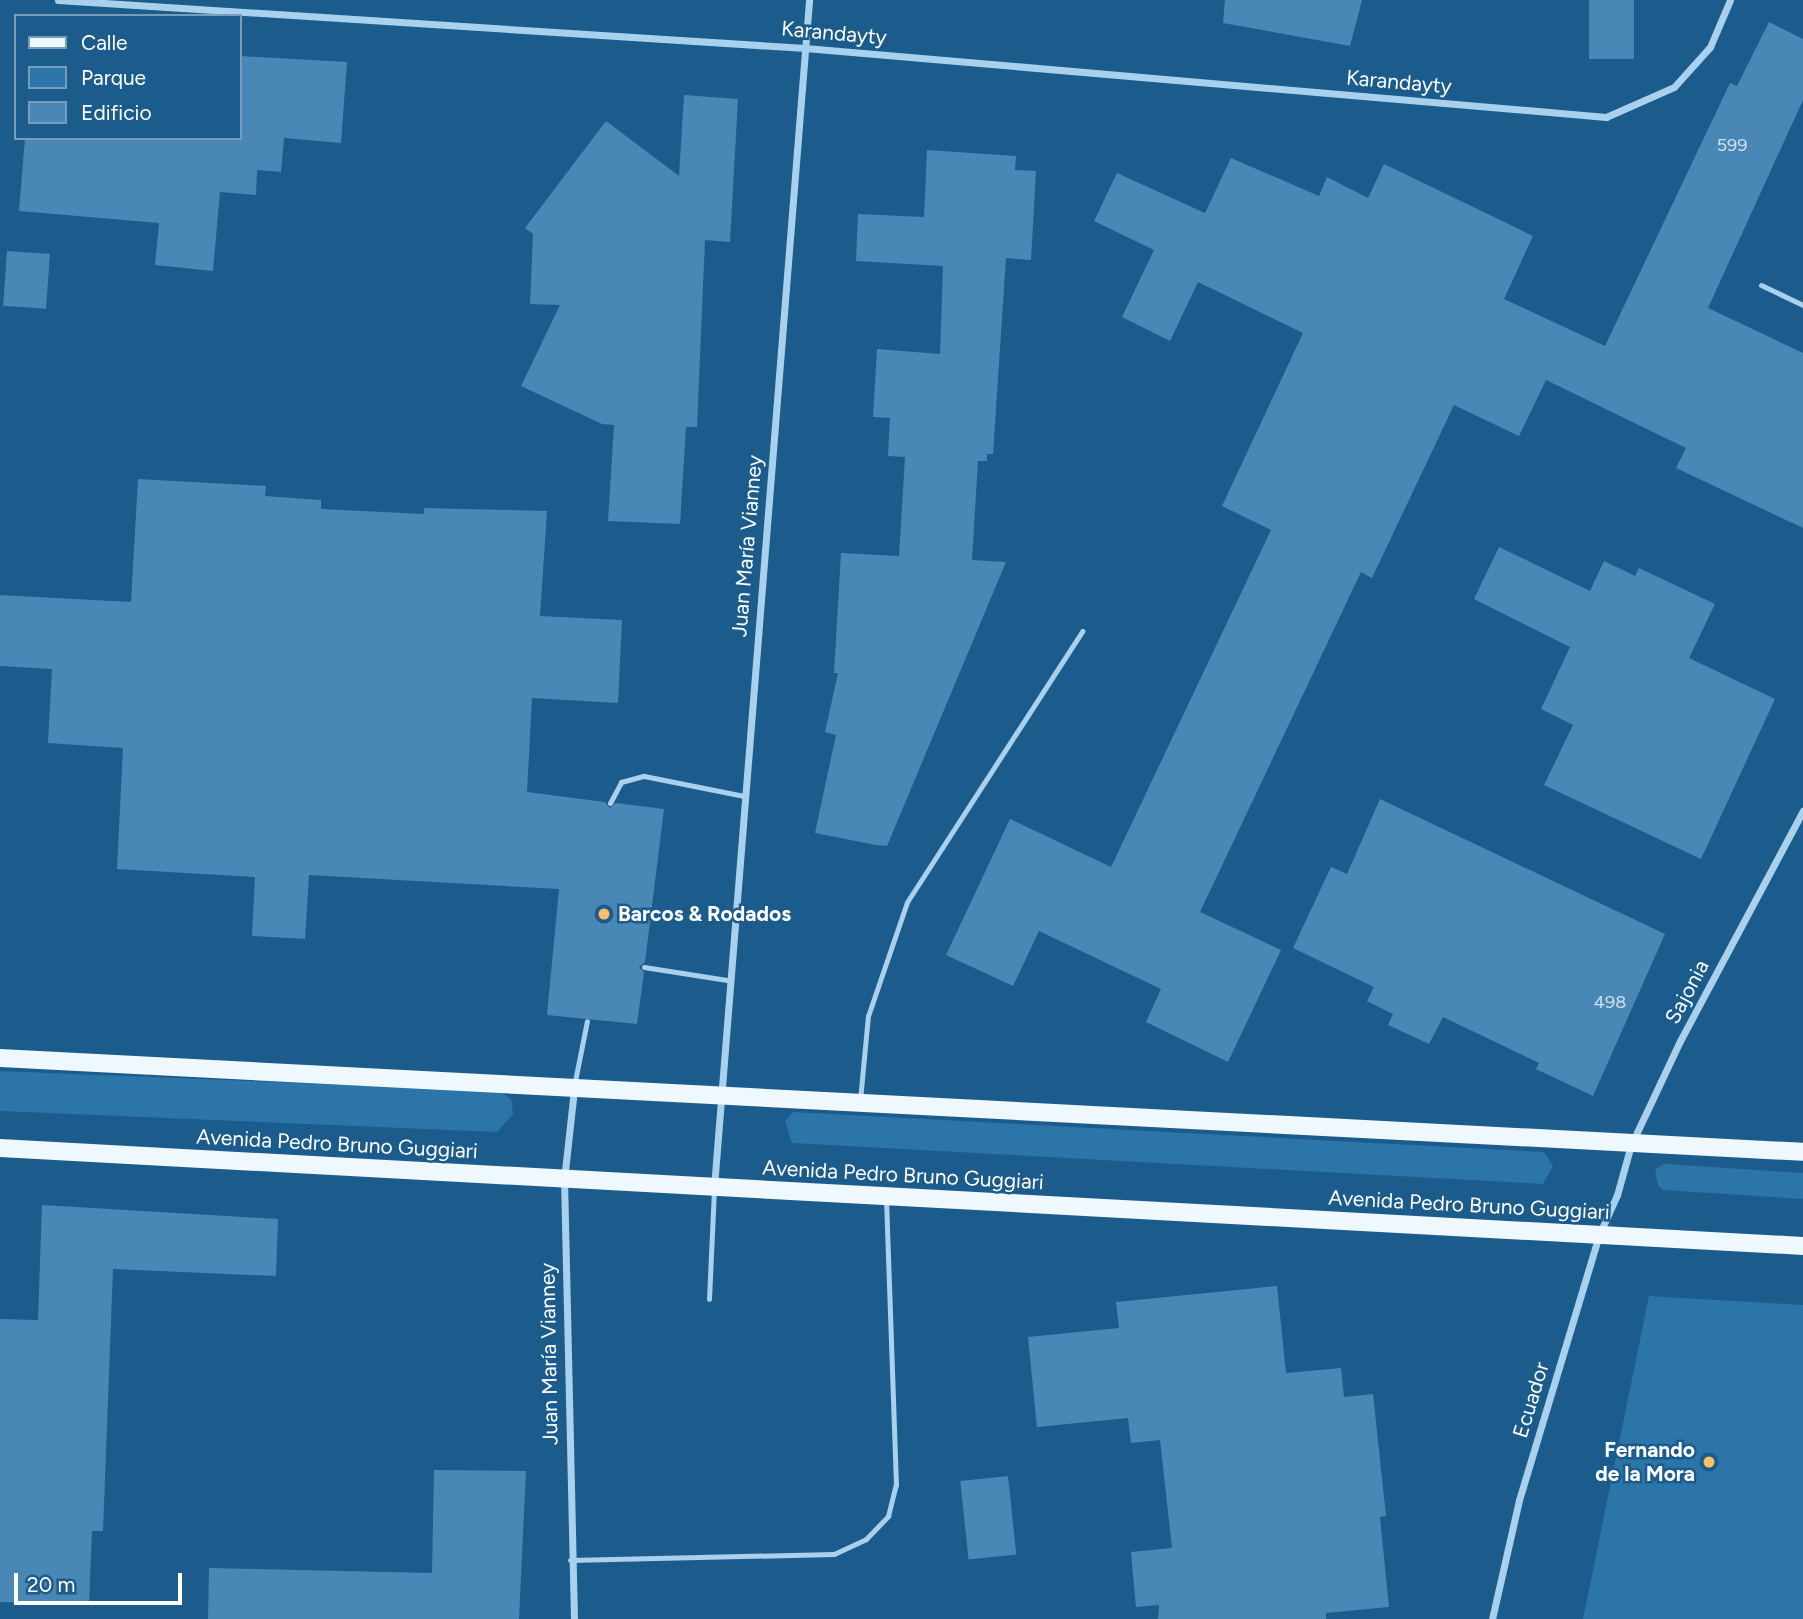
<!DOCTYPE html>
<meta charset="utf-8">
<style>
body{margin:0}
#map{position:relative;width:1803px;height:1619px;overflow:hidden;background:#1c5c8c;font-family:Figtree,sans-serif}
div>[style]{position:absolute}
.green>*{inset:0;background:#2c75a8}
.building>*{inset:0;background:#4987b6;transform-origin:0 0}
.service>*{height:5px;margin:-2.5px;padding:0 2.5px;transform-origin:2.5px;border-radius:2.5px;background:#a9d0ed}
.minor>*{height:7px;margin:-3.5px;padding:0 3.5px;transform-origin:3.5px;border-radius:3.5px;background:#a9d0ed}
.primary>*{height:18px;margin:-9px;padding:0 9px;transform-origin:9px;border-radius:9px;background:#eff7ff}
.dots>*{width:19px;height:19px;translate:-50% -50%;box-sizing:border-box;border:4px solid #1c5c8c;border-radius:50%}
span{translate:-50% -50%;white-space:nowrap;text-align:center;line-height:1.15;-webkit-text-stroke:5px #1c5c8c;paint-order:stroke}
.number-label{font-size:18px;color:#d2e1ed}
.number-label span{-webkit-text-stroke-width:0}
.street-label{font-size:21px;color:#fff}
.poi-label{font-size:21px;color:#fff;font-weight:700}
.left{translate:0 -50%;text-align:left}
.right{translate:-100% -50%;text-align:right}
.legend{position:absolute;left:14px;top:14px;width:228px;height:126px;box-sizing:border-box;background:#1c5c8c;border:2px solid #779dba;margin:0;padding:9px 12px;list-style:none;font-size:21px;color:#fff}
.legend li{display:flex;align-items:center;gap:14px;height:35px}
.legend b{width:35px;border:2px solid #779dba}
.scale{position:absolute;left:14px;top:1573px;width:168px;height:32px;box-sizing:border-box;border:4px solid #fff;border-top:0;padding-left:9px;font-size:21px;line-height:24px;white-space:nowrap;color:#fff;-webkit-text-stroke:5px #1c5c8c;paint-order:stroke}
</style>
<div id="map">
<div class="green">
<div style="clip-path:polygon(0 1071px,499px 1091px,511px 1099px,513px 1114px,497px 1132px,0 1111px)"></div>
<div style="clip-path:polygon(793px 1112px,1544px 1152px,1553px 1166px,1543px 1184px,792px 1143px,785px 1121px)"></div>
<div style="clip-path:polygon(1664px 1164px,1803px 1173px,1803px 1199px,1663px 1190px,1658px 1186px,1655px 1169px)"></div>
<div style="clip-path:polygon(1649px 1296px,1803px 1305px,1803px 1619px,1583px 1619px)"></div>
</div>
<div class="building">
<div style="clip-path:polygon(1225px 0,1362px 0,1350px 46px,1223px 23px)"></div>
<div style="left:1589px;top:0;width:45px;height:59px"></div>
<div style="clip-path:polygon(1769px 22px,1803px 39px,1803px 100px,1708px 308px,1803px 353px,1803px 528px,1676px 468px,1686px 448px,1546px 380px,1519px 436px,1454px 405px,1372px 578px,1361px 572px,1200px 912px,1281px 950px,1228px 1062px,1146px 1022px,1161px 989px,1039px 931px,1013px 986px,946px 955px,1010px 819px,1111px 867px,1271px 530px,1222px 506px,1303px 333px,1198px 282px,1170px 341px,1122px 317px,1154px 250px,1094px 221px,1117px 173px,1205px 213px,1231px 158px,1319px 196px,1327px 177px,1368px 198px,1384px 164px,1533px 236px,1504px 299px,1605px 346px,1730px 83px,1737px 86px)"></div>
<div style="clip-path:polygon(240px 56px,347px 62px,341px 143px,284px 138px,281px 172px,257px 170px,256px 195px,220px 192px,213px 271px,155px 265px,159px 223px,19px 211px,25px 138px,240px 138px)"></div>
<div style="clip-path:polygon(684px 95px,738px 99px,730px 242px,705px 240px,697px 427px,686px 427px,680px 524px,608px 521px,614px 425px,602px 424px,521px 386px,560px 305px,530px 304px,533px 234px,525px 228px,606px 121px,679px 176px)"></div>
<div style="clip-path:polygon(927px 150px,1016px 156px,1015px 170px,1036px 171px,1031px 260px,1006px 258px,993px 454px,987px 454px,987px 461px,978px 461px,972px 560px,1006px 562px,887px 846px,876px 845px,815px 833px,836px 735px,825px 732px,838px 673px,834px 673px,841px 553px,899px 556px,905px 457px,888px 456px,890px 418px,873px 417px,877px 349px,940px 354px,943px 266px,856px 261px,858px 214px,924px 217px)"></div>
<div style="left:7px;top:251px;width:43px;height:55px;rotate:4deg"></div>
<div style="clip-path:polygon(138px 479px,266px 486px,265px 496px,321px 500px,321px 509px,424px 514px,424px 508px,547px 511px,540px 616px,622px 620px,618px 703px,532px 698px,527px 792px,605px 802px,610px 808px,616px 803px,664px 809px,645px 962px,639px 967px,644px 972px,637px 1024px,547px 1015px,559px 889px,309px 875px,305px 939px,252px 936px,255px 877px,117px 869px,123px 748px,48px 743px,52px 669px,0 666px,0 595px,131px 602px)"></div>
<div style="clip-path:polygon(1499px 547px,1590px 591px,1604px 561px,1635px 576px,1639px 568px,1715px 604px,1689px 658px,1775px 699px,1701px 859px,1544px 785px,1573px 725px,1541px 709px,1570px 647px,1474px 599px)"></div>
<div style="clip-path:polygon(1380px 799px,1665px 934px,1593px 1096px,1536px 1069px,1539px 1063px,1443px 1017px,1429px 1044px,1388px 1025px,1393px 1014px,1367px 1001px,1374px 987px,1293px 948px,1331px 867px,1347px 874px)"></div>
<div style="clip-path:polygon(42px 1205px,278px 1219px,276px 1276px,113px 1269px,103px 1531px,92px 1531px,89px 1605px,0 1602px,0 1319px,38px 1320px)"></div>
<div style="clip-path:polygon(1277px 1286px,1286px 1373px,1341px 1368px,1344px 1397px,1373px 1394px,1386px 1516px,1380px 1517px,1389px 1607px,1326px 1613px,1326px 1619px,1158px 1619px,1159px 1605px,1136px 1607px,1131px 1552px,1172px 1548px,1160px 1440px,1131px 1443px,1128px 1418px,1037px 1427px,1028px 1337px,1119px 1328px,1116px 1302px)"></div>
<div style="clip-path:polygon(434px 1470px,526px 1471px,519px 1619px,208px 1619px,209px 1568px,432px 1573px)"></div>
<div style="left:1008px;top:1476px;width:79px;height:48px;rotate:84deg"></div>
</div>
<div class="service">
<div style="left:1761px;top:285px;width:47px;rotate:25.5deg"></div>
<div style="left:610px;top:803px;width:24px;rotate:-62deg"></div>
<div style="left:621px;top:782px;width:24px;rotate:-15deg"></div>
<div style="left:644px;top:776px;width:102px;rotate:11.3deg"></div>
<div style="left:644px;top:967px;width:84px;rotate:8.9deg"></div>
<div style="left:574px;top:1086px;width:66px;rotate:-78.7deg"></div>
<div style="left:860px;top:1100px;width:84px;rotate:-84.6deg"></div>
<div style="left:868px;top:1016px;width:120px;rotate:-71.1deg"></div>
<div style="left:907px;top:902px;width:323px;rotate:-57.1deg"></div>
<div style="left:709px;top:1299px;width:109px;rotate:-87.4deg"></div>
<div style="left:570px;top:1560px;width:264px;rotate:-1.3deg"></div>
<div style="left:834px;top:1554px;width:35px;rotate:-25deg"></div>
<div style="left:866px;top:1539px;width:32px;rotate:-46deg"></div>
<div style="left:888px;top:1516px;width:32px;rotate:-76deg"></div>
<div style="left:896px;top:1485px;width:284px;rotate:-92deg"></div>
</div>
<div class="minor">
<div style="left:58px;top:0;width:749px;rotate:3.68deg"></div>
<div style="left:805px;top:48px;width:804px;rotate:4.92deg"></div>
<div style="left:1606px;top:117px;width:74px;rotate:-23.8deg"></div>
<div style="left:1674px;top:87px;width:54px;rotate:-48deg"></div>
<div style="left:1710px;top:47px;width:51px;rotate:-66.9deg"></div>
<div style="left:714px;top:1187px;width:1191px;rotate:-85.42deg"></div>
<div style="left:574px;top:1619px;width:439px;rotate:-91.3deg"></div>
<div style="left:564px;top:1180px;width:92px;rotate:-83.7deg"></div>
<div style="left:1492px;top:1619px;width:122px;rotate:-77.2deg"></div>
<div style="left:1519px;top:1500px;width:277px;rotate:-73.2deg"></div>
<div style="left:1599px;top:1235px;width:44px;rotate:-65.8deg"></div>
<div style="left:1617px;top:1195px;width:52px;rotate:-74.4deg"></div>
<div style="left:1631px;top:1145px;width:115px;rotate:-64.8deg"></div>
<div style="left:1680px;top:1041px;width:261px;rotate:-61.9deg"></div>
</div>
<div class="primary">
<div style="left:0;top:1058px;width:1805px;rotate:2.98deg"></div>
<div style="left:0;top:1148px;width:1806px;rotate:3.11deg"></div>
</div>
<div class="dots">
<div style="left:604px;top:914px;background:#fdbe67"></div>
<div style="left:1709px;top:1462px;background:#fdbe67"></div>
</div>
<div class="number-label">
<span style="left:1732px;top:145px">599</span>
<span style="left:1610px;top:1002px">498</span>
</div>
<div class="street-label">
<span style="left:834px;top:33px;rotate:5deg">Karandayty</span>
<span style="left:1399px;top:82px;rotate:5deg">Karandayty</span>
<span style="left:747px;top:546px;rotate:-85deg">Juan María Vianney</span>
<span style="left:1687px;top:992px;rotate:-62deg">Sajonia</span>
<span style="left:337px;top:1144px;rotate:3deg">Avenida Pedro Bruno Guggiari</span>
<span style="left:903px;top:1175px;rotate:3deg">Avenida Pedro Bruno Guggiari</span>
<span style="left:1469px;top:1205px;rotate:3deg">Avenida Pedro Bruno Guggiari</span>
<span style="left:549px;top:1354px;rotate:-91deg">Juan María Vianney</span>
<span style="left:1531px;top:1400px;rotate:-73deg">Ecuador</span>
</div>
<div class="poi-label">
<span class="left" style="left:618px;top:914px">Barcos &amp; Rodados</span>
<span class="right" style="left:1695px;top:1462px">Fernando<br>de la Mora</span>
</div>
<ul class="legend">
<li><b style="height:9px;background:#eff7ff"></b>Calle</li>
<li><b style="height:19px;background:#2c75a8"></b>Parque</li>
<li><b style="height:19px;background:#4987b6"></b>Edificio</li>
</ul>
<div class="scale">20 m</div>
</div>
